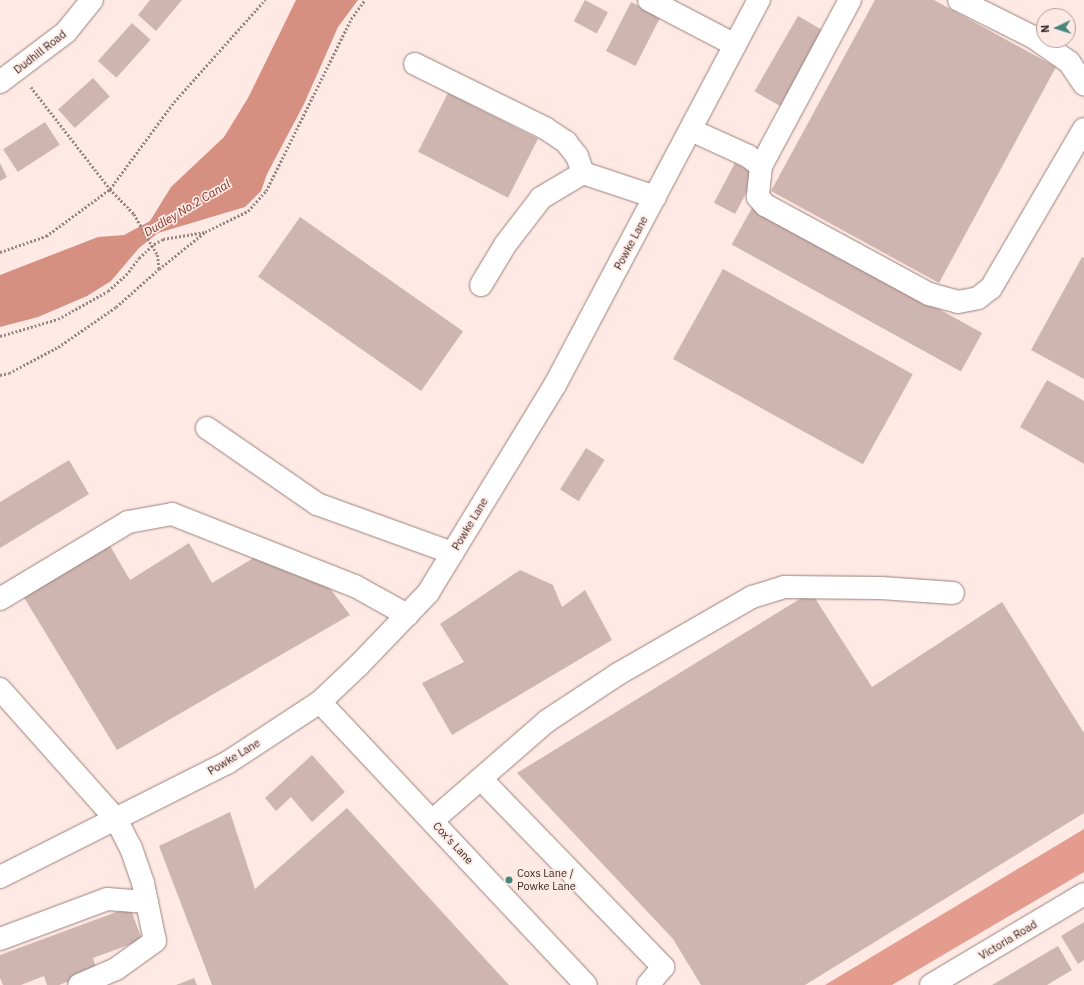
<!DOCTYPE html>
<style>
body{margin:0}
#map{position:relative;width:1084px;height:985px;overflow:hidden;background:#ffe9e4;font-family:"IBM Plex Sans",sans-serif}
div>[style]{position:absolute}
.forest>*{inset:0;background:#e39c8e}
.water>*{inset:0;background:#d69082}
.building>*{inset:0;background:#cfb5b0;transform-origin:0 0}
.path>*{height:2.5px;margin-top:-1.25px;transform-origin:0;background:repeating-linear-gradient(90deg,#968783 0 2px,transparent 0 4px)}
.roads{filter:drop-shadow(0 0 1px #9a817c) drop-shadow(0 0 1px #9a817c)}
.minor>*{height:22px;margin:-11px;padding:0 11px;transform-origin:11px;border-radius:11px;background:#fff}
.path-bridge>*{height:2.5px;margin-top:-1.25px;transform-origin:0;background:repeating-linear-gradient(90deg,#968783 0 2px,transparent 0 4px)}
.dots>*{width:11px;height:11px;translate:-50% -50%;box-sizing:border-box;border:2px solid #ffe9e4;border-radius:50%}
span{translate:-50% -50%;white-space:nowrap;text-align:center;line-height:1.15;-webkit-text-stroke:3.5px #ffe9e4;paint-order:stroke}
.street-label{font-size:11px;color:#342a28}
.poi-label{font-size:11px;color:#342a28}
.left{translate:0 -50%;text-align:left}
.water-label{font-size:12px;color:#7e2b1e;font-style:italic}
.north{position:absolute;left:1036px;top:8px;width:40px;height:40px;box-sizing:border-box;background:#ffe9e4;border:1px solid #ae9d99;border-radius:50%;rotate:266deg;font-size:11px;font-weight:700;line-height:16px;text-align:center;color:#342a28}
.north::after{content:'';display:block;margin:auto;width:14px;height:18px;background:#45897e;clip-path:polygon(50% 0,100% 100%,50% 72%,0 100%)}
</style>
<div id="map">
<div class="forest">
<div style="clip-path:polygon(1084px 829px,1084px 872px,892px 985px,825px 985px)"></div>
</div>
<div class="water">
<div style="clip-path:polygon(296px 0,358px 0,338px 27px,304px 104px,267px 174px,261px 191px,245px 207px,158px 233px,139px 248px,111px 281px,87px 296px,38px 317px,0 327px,0 275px,98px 237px,124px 235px,150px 221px,171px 187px,224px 137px,248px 98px)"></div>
</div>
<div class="building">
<div style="clip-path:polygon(150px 0,182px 0,156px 31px,138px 15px)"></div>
<div style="left:585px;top:0;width:26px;height:24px;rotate:28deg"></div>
<div style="clip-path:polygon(875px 0,934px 0,1056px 67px,939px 283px,771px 191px)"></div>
<div style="left:631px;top:2px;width:33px;height:55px;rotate:27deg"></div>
<div style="left:798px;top:16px;width:30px;height:87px;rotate:30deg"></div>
<div style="left:132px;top:23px;width:25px;height:51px;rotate:42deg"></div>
<div style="left:93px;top:78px;width:25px;height:47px;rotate:48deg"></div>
<div style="left:448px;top:93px;width:101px;height:66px;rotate:27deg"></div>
<div style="left:45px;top:122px;width:27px;height:50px;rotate:57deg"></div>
<div style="clip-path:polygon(0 163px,7px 177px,0 181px)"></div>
<div style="left:735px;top:163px;width:24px;height:45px;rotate:28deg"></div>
<div style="left:753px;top:206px;width:262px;height:44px;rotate:29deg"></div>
<div style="left:300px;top:217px;width:199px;height:73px;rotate:35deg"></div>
<div style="clip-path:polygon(1082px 257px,1084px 258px,1084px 379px,1031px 350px)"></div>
<div style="left:723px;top:269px;width:217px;height:103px;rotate:29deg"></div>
<div style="clip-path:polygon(1047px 380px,1084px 401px,1084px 464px,1020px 427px)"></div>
<div style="left:586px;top:448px;width:22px;height:49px;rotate:32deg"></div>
<div style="clip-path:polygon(69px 460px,89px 494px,0 548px,0 502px)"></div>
<div style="clip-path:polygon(189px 543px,212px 583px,260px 554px,329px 587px,350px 615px,117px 750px,23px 596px,109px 544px,130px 580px)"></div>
<div style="clip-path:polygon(520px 570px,553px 585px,562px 607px,585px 590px,612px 640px,452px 735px,422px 683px,464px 662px,440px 624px)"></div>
<div style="clip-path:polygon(811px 592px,872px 687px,1002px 602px,1084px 733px,1084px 813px,805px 985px,701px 985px,673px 939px,517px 773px)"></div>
<div style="clip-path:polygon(312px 755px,345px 792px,312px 822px,291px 797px,276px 811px,265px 798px)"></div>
<div style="clip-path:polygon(347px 808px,509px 985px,212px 985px,159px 846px,230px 812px,255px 889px)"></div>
<div style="clip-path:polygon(130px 907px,142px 940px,93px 958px,97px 971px,59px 985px,47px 985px,44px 976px,21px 985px,3px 985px,0 978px,0 955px)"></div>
<div style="clip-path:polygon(1084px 922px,1084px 960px,1078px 964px,1061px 936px)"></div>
<div style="clip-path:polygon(1058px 946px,1072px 970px,1047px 985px,992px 985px)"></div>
<div style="clip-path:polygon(194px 978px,197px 985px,176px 985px)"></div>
</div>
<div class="path">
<div style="left:31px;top:87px;width:129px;rotate:52.2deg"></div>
<div style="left:110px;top:189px;width:35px;rotate:46deg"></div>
<div style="left:0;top:252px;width:49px;rotate:-19.2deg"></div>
<div style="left:46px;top:236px;width:79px;rotate:-36.3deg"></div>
<div style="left:110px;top:189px;width:108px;rotate:-53.7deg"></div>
<div style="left:174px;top:102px;width:137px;rotate:-48.3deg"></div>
<div style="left:159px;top:269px;width:59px;rotate:-38.8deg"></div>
<div style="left:205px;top:232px;width:48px;rotate:-26deg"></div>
<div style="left:248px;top:211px;width:27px;rotate:-48deg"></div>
<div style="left:266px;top:191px;width:192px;rotate:-63.7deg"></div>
<div style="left:351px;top:19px;width:24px;rotate:-54deg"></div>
<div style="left:0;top:336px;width:60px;rotate:-16.3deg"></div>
<div style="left:58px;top:319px;width:57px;rotate:-29.2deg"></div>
<div style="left:108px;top:291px;width:24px;rotate:-42deg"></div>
<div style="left:126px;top:275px;width:21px;rotate:-53deg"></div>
<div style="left:139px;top:258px;width:21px;rotate:-43deg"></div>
<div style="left:154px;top:244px;width:10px;rotate:-29deg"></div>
<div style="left:163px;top:239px;width:43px;rotate:-9.5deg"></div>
<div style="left:0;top:375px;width:9px;rotate:-13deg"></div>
<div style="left:9px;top:373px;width:55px;rotate:-28deg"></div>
<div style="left:58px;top:347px;width:70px;rotate:-34.6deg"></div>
<div style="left:116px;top:307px;width:57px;rotate:-41.5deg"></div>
<div style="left:159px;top:269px;width:15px;rotate:-98deg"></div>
</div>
<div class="roads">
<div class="minor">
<div style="left:649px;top:0;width:97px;rotate:27.6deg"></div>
<div style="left:959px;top:0;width:83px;rotate:26.6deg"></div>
<div style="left:1033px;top:37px;width:44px;rotate:34.8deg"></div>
<div style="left:1069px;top:62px;width:27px;rotate:56deg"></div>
<div style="left:415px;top:64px;width:145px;rotate:26.2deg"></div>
<div style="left:545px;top:128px;width:25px;rotate:34deg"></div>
<div style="left:566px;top:142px;width:18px;rotate:52deg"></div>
<div style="left:577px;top:156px;width:18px;rotate:71deg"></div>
<div style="left:0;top:82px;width:83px;rotate:-37.1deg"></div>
<div style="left:66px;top:32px;width:41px;rotate:-50.9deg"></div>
<div style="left:691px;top:130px;width:63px;rotate:24.5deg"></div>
<div style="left:748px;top:156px;width:16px;rotate:38deg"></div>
<div style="left:761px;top:166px;width:31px;rotate:96deg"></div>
<div style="left:758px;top:197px;width:11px;rotate:49deg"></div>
<div style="left:765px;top:205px;width:187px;rotate:28.5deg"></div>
<div style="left:929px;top:294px;width:30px;rotate:15deg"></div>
<div style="left:958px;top:302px;width:20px;rotate:-11deg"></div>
<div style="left:978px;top:298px;width:16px;rotate:-38deg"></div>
<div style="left:991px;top:288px;width:184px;rotate:-59.7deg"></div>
<div style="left:761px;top:166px;width:188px;rotate:-61.8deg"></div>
<div style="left:481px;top:285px;width:47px;rotate:-59deg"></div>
<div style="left:505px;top:245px;width:59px;rotate:-52.5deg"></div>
<div style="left:541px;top:198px;width:49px;rotate:-30.8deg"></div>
<div style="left:583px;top:173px;width:76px;rotate:18.4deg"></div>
<div style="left:207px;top:428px;width:134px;rotate:34.6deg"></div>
<div style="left:317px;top:504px;width:144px;rotate:19.9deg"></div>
<div style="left:0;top:599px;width:149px;rotate:-31deg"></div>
<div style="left:128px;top:522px;width:45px;rotate:-10.3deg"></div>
<div style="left:172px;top:514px;width:197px;rotate:21.5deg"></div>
<div style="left:355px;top:586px;width:60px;rotate:29.1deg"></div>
<div style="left:0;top:689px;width:174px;rotate:48.3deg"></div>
<div style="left:116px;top:819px;width:33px;rotate:63deg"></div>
<div style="left:131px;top:848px;width:37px;rotate:71deg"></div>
<div style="left:143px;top:883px;width:59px;rotate:78.3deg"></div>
<div style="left:155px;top:941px;width:48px;rotate:144.3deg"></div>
<div style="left:116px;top:969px;width:40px;rotate:156.6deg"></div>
<div style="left:320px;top:702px;width:388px;rotate:46.8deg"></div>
<div style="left:481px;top:779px;width:262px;rotate:45.9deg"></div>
<div style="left:663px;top:967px;width:23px;rotate:130deg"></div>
<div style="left:432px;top:821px;width:152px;rotate:-41deg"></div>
<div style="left:547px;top:721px;width:85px;rotate:-33.5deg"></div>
<div style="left:618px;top:674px;width:155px;rotate:-29.9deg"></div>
<div style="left:752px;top:597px;width:34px;rotate:-17deg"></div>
<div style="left:784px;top:587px;width:97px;rotate:0.6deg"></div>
<div style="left:881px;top:588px;width:72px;rotate:4deg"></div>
<div style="left:0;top:877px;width:254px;rotate:-26.7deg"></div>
<div style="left:227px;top:763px;width:111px;rotate:-33.3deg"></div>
<div style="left:320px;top:702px;width:54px;rotate:-43.5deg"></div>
<div style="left:359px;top:665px;width:100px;rotate:-46.2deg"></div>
<div style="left:428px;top:593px;width:244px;rotate:-58.6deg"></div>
<div style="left:555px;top:385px;width:436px;rotate:-62.1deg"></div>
<div style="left:0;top:939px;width:114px;rotate:-20.5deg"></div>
<div style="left:107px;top:899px;width:40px;rotate:4.3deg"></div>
<div style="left:931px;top:985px;width:178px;rotate:-30.7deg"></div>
</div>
</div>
<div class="path-bridge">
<div style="left:134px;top:214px;width:46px;rotate:60.1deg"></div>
</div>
<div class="dots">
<div style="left:509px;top:880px;background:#45897e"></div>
</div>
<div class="street-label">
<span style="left:40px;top:52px;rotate:-38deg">Dudhill Road</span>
<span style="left:631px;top:243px;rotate:-62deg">Powke Lane</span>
<span style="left:470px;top:524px;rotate:-59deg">Powke Lane</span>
<span style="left:234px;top:757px;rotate:-31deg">Powke Lane</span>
<span style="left:453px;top:843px;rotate:47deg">Cox's Lane</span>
<span style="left:1008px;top:940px;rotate:-31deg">Victoria Road</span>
</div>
<div class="poi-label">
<span class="left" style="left:517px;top:880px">Coxs Lane /<br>Powke Lane</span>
</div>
<div class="water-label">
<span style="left:187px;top:208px;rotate:-31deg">Dudley No.2 Canal</span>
</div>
<div class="north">N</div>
</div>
